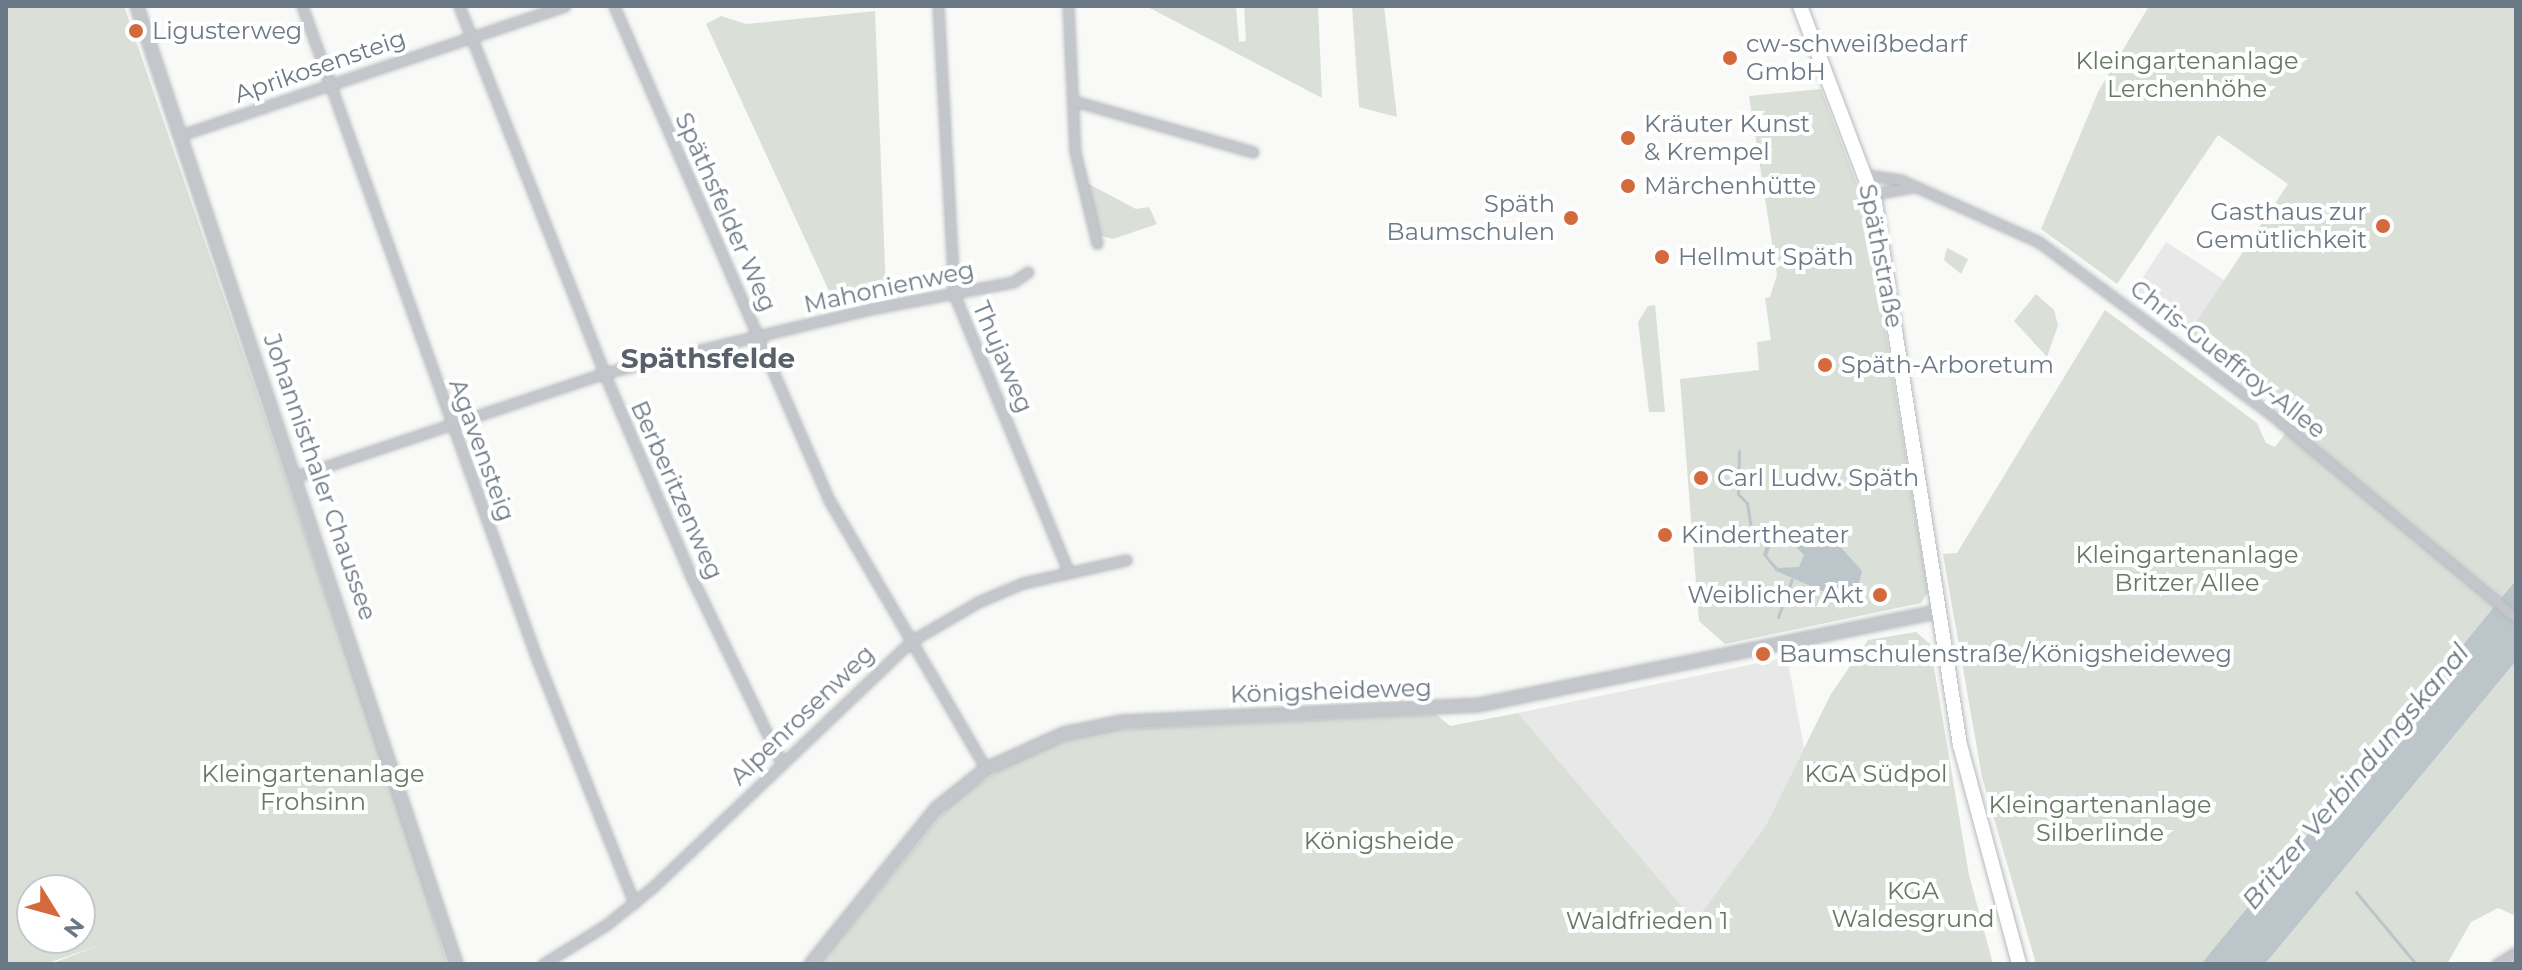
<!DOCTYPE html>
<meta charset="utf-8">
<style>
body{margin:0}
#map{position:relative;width:2522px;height:970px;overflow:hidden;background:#f9f9f7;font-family:Montserrat,sans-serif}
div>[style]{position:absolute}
.built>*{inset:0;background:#e7e8e7;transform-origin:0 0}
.green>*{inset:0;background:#dadfd8}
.water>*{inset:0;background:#bcc5ca}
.stream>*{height:3px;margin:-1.5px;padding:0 1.5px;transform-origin:1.5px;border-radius:1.5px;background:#bcc5ca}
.roads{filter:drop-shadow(0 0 2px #b6babe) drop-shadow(0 0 2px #b6babe)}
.minor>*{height:9px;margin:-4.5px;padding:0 4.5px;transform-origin:4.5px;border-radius:4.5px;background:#c3c6ca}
.tertiary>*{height:12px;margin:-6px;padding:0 6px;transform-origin:6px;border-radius:6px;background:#c3c6ca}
.secondary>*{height:14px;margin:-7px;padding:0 7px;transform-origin:7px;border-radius:7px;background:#fff}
.dots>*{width:22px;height:22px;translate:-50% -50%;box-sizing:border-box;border:4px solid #fff;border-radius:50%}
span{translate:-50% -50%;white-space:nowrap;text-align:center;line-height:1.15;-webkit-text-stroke:8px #fff;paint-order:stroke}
.poi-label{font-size:24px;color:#6b7885}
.left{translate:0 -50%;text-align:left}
.right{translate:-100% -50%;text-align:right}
.park-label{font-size:24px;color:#677865}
.street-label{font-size:24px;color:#6b7885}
.water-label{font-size:26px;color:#677780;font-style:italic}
.quarter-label{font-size:28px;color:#58616b;font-weight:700}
.frame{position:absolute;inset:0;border:8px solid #6b7885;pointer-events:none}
.north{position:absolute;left:16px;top:874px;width:80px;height:80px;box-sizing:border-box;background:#fff;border:2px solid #c4c9ce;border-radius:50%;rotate:127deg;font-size:22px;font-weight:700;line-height:32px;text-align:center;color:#6b7885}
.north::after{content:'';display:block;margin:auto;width:28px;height:36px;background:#d4693c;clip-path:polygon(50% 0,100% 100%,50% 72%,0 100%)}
</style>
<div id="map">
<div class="built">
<div style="left:2166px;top:242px;width:71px;height:63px;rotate:33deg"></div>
<div style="clip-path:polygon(1787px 657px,1804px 748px,1765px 827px,1695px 923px,1518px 713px)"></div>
</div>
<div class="green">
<div style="clip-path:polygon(evenodd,6px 6px,124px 6px,410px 840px,447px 964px,50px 964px,100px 945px,45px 964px,6px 964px,6px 6px,32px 890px,80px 890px,80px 938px,32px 938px,32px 890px)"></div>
<div style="clip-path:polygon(1146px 6px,1236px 6px,1239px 42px,1246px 41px,1244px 6px,1318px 6px,1322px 98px)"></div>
<div style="clip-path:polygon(1352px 6px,1384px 6px,1397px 117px,1359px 107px)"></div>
<div style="clip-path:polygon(2149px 6px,2516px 6px,2516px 580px,2201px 964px,2036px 964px,1982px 777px,1943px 554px,1957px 553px,2105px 310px,2257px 423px,2266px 443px,2275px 447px,2303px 410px,2263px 394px,2187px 336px,2288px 184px,2218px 135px,2117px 284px,2041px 229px,2098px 92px)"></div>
<div style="clip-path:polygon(875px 11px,886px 293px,835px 304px,706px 24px,721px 16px,746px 24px)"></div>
<div style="clip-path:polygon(1821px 89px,1865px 206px,1928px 592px,1921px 603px,1725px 644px,1699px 621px,1680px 379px,1759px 370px,1757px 342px,1771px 340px,1765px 298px,1770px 297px,1777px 275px,1749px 96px)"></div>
<div style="clip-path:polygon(1085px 182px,1136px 209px,1149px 207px,1157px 224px,1113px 239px,1098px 235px)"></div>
<div style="clip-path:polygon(1947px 248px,1968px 259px,1961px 274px,1944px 260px)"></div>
<div style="clip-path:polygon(2036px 294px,2054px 310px,2058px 325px,2047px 357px,2014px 321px)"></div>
<div style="clip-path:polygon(1655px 305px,1661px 368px,1665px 412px,1649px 412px,1638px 322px,1648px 306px)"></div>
<div style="clip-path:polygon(1916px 632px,1930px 644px,1969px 875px,1993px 964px,819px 964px,954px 800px,1028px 752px,1104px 730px,1436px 714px,1450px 726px,1518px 713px,1695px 922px,1765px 827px,1831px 694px,1868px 640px)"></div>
<div style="clip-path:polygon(2516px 661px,2516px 916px,2498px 908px,2471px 922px,2447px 964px,2265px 964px)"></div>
</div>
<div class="water">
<div style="clip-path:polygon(evenodd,1768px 538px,1836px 542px,1862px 571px,1856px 596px,1829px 594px,1776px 571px,1763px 555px,1768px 538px,1795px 546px,1804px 555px,1799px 567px,1778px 568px,1767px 556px,1770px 547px,1795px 546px)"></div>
<div style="clip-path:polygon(2516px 580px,2516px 661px,2265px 964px,2201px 964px)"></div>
</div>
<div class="stream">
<div style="left:1739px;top:451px;width:43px;rotate:91.3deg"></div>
<div style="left:1738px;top:494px;width:13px;rotate:45deg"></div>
<div style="left:1747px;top:503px;width:26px;rotate:81deg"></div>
<div style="left:1751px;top:529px;width:18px;rotate:43deg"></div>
<div style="left:1778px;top:617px;width:40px;rotate:-69.8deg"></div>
<div style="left:2356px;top:892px;width:94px;rotate:50.2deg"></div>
</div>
<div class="roads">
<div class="minor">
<div style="left:302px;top:6px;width:694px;rotate:70.21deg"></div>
<div style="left:537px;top:659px;width:263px;rotate:68.3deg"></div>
<div style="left:459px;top:6px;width:395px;rotate:68.4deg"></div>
<div style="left:604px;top:373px;width:219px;rotate:66.8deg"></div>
<div style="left:690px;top:574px;width:209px;rotate:64.2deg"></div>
<div style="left:614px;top:6px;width:539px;rotate:66.48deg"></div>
<div style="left:829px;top:500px;width:311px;rotate:59.7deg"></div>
<div style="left:938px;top:6px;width:288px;rotate:86.8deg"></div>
<div style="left:954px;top:294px;width:299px;rotate:67.6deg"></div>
<div style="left:1068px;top:6px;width:146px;rotate:87.3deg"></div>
<div style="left:1075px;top:152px;width:94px;rotate:76.4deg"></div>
<div style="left:1074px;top:101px;width:186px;rotate:15.9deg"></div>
<div style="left:181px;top:135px;width:405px;rotate:-18.6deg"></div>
<div style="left:1866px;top:175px;width:35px;rotate:8deg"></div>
<div style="left:1901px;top:180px;width:151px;rotate:24.2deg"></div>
<div style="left:2039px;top:242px;width:285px;rotate:36.6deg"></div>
<div style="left:2268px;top:412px;width:322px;rotate:39.7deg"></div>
<div style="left:1873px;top:194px;width:40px;rotate:-10deg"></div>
<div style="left:297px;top:476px;width:324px;rotate:-18.5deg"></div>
<div style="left:604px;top:373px;width:274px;rotate:-13.5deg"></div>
<div style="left:870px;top:309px;width:146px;rotate:-10.7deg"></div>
<div style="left:1013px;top:282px;width:18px;rotate:-34deg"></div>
<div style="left:543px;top:964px;width:74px;rotate:-31.8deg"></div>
<div style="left:606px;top:925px;width:62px;rotate:-39.1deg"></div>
<div style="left:654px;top:886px;width:355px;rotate:-43.6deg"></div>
<div style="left:911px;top:641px;width:78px;rotate:-30.2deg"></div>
<div style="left:978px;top:602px;width:49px;rotate:-22.9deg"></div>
<div style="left:1023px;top:583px;width:106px;rotate:-12.6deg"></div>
<div style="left:2497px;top:964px;width:22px;rotate:-32deg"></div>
</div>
<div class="tertiary">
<div style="left:137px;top:6px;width:1010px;rotate:71.58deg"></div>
<div style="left:811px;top:964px;width:201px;rotate:-51.1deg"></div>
<div style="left:937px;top:808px;width:63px;rotate:-38.5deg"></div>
<div style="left:986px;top:769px;width:85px;rotate:-24.4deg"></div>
<div style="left:1063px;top:734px;width:59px;rotate:-11.7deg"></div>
<div style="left:1121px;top:722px;width:358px;rotate:-2.7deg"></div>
<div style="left:1479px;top:705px;width:470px;rotate:-11.5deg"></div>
</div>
<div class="secondary">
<div style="left:1800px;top:6px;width:211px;rotate:69.2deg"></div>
<div style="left:1875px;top:203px;width:549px;rotate:81.09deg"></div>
<div style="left:1960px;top:745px;width:227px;rotate:74.9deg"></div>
</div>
</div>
<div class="dots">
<div style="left:136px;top:31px;background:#d4693c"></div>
<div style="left:1730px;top:58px;background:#d4693c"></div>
<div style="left:1628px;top:138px;background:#d4693c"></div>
<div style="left:1628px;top:186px;background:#d4693c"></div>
<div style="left:1571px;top:218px;background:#d4693c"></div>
<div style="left:2383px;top:226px;background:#d4693c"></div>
<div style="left:1662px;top:257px;background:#d4693c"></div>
<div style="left:1825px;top:365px;background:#d4693c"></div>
<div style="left:1701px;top:478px;background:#d4693c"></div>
<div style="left:1665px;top:535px;background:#d4693c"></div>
<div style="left:1880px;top:595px;background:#d4693c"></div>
<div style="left:1763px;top:654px;background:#d4693c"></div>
</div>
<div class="poi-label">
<span class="left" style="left:152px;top:31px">Ligusterweg</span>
<span class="left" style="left:1746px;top:58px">cw-schweißbedarf<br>GmbH</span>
<span class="left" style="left:1644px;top:138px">Kräuter Kunst<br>&amp; Krempel</span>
<span class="left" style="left:1644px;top:186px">Märchenhütte</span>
<span class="right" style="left:1555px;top:218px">Späth<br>Baumschulen</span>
<span class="right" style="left:2367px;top:226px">Gasthaus zur<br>Gemütlichkeit</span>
<span class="left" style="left:1678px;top:257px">Hellmut Späth</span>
<span class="left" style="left:1841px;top:365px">Späth-Arboretum</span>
<span class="left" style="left:1717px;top:478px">Carl Ludw. Späth</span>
<span class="left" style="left:1681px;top:535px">Kindertheater</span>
<span class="right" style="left:1864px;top:595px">Weiblicher Akt</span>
<span class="left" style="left:1779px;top:654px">Baumschulenstraße/Königsheideweg</span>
</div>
<div class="park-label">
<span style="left:2187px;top:75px">Kleingartenanlage<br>Lerchenhöhe</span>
<span style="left:2187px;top:569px">Kleingartenanlage<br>Britzer Allee</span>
<span style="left:313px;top:788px">Kleingartenanlage<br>Frohsinn</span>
<span style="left:1876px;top:774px">KGA Südpol</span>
<span style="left:2100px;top:819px">Kleingartenanlage<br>Silberlinde</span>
<span style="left:1379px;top:841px">Königsheide</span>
<span style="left:1913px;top:905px">KGA<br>Waldesgrund</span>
<span style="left:1647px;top:921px">Waldfrieden 1</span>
</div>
<div class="street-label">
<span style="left:320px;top:66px;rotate:-19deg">Aprikosensteig</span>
<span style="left:726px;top:212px;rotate:66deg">Späthsfelder Weg</span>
<span style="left:1881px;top:256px;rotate:79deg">Späthstraße</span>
<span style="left:889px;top:287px;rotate:-12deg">Mahonienweg</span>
<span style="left:1003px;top:357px;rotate:67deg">Thujaweg</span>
<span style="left:2228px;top:359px;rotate:38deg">Chris-Gueffroy-Allee</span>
<span style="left:482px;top:450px;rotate:70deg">Agavensteig</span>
<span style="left:320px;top:477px;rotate:71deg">Johannisthaler Chaussee</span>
<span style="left:677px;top:490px;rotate:66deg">Berberitzenweg</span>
<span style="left:1331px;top:691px;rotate:-2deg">Königsheideweg</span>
<span style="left:802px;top:715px;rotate:-44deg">Alpenrosenweg</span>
</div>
<div class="water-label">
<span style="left:2356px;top:777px;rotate:-50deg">Britzer Verbindungskanal</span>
</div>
<div class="quarter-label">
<span style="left:708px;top:358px">Späthsfelde</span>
</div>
<div class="frame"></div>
<div class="north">N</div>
</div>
